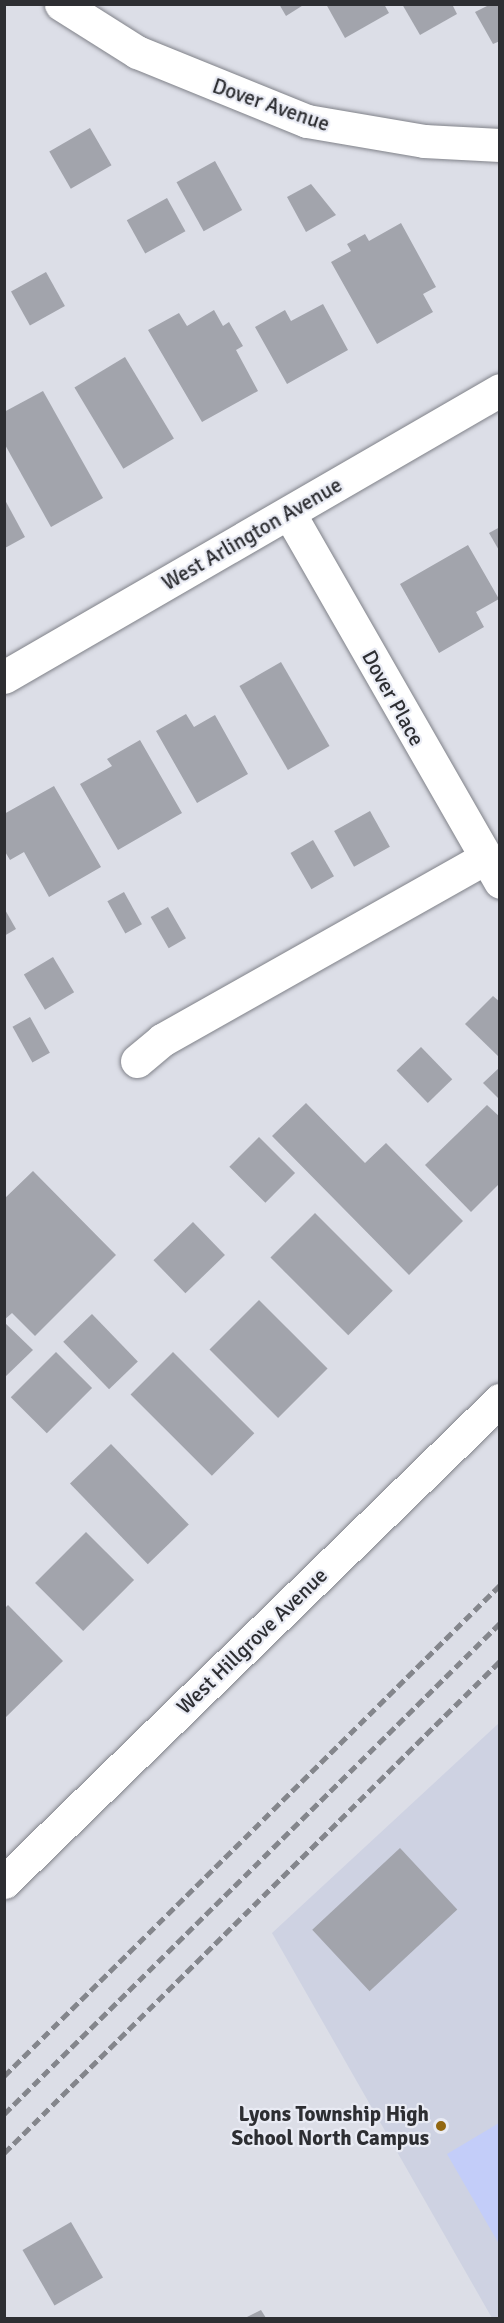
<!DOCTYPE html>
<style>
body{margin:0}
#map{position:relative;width:504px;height:2323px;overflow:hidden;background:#dcdee7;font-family:Signika,sans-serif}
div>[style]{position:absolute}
.built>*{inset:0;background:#ced2e2}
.green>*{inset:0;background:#c3cdf9}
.building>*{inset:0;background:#a2a4ac;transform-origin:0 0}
.roads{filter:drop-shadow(0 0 2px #808289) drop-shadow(0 0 2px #808289)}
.minor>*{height:33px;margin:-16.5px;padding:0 16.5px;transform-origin:16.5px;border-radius:16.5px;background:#fff}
.tertiary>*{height:33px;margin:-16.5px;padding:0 16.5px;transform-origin:16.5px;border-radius:16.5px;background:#fff}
.rail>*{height:4.5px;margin-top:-2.25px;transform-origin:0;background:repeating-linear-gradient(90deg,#84868c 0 9px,transparent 0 13.5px)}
.dots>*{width:16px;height:16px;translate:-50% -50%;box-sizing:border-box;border:3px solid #e9ebf4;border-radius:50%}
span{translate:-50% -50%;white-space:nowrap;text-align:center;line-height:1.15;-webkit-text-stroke:4.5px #e9ebf4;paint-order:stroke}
.street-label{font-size:21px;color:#2d2e32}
.poi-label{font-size:21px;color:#2d2e32;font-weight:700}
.right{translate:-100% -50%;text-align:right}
.frame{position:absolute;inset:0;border:6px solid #2d2e32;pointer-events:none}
</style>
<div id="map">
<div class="built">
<div style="clip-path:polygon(499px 1723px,499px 2318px,492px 2318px,272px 1933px)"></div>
</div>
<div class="green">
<div style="clip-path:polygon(499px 2123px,499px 2244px,447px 2154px)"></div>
</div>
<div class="building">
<div style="clip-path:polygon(279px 4px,305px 4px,286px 16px)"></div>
<div style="clip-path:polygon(326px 4px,384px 4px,389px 13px,345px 38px)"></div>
<div style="clip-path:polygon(402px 4px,452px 4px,457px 14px,420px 35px)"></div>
<div style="clip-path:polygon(489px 5px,500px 5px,500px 41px,493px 44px,475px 12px)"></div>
<div style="left:90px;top:128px;width:43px;height:47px;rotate:60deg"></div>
<div style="left:215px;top:161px;width:56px;height:44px;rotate:61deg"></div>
<div style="clip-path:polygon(311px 184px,336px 215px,306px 232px,287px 197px)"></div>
<div style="left:167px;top:198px;width:38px;height:46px;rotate:61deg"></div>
<div style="clip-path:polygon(401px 223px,436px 287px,423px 294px,433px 312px,377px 344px,331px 262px,351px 251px,347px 244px,365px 234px,369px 241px)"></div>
<div style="left:46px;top:272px;width:39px;height:40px;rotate:61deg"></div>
<div style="clip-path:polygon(323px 304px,348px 350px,287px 384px,255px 327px,285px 310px,291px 321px)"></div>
<div style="clip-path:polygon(214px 310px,223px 326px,229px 322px,243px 346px,236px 350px,258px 391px,202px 422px,148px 330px,179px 313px,187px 326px)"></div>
<div style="left:125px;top:357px;width:95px;height:59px;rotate:59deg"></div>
<div style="clip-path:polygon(43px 391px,103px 498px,51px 527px,4px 443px,4px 412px)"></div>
<div style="clip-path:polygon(5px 500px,25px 537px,5px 548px)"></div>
<div style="clip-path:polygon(500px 527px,500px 552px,489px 533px)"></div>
<div style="clip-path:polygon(468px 545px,499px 599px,476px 612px,484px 627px,439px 653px,400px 584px)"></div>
<div style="left:281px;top:662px;width:97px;height:48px;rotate:60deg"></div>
<div style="clip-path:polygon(186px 714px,194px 727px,215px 715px,248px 774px,197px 803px,156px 731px)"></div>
<div style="clip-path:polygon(140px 740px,182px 813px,118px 850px,80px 784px,112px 766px,107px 759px)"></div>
<div style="clip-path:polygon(54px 786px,101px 867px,49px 897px,24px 852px,10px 860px,4px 850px,4px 814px)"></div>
<div style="left:370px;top:811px;width:41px;height:41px;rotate:61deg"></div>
<div style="left:313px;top:840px;width:42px;height:26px;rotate:60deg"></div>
<div style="left:124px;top:892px;width:37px;height:19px;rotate:61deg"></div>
<div style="left:168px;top:907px;width:36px;height:20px;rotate:60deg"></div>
<div style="clip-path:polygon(4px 908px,16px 929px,4px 936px)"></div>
<div style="left:53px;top:957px;width:41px;height:34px;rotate:59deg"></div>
<div style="clip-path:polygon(493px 996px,500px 1002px,500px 1058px,465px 1024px)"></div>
<div style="left:30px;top:1017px;width:41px;height:20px;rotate:61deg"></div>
<div style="left:421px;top:1047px;width:45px;height:34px;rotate:46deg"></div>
<div style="clip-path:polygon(500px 1067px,500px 1100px,483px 1083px)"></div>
<div style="clip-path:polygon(306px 1103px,365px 1163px,386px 1143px,463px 1221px,409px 1275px,272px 1136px)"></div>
<div style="clip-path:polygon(487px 1105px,500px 1117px,500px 1183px,471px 1212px,425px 1165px)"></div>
<div style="left:259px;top:1137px;width:51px;height:42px;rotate:45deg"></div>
<div style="clip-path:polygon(33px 1171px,116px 1255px,35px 1336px,12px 1313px,4px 1320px,4px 1199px)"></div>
<div style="left:315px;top:1213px;width:110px;height:63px;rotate:45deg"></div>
<div style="left:193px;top:1222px;width:46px;height:55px;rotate:46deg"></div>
<div style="left:259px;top:1300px;width:97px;height:70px;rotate:45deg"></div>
<div style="left:92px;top:1314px;width:66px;height:40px;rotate:46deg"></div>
<div style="clip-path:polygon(4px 1322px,33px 1350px,4px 1378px)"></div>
<div style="left:56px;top:1352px;width:51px;height:64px;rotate:45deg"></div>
<div style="left:173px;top:1352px;width:115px;height:60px;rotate:45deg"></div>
<div style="left:111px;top:1444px;width:112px;height:57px;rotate:46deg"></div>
<div style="left:86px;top:1532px;width:68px;height:72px;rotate:45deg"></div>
<div style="clip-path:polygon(8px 1605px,63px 1661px,4px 1719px,4px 1609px)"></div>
<div style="left:400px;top:1848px;width:84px;height:120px;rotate:47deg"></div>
<div style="left:71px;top:2222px;width:64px;height:56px;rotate:60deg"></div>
<div style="clip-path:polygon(261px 2310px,266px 2318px,245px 2318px)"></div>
</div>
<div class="roads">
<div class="minor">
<div style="left:61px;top:4px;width:90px;rotate:32.3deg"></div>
<div style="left:137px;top:52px;width:183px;rotate:22.1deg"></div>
<div style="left:307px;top:121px;width:119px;rotate:9.7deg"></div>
<div style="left:424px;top:141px;width:76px;rotate:3deg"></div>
<div style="left:289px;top:513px;width:425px;rotate:60.2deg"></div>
<div style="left:4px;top:677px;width:573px;rotate:-30.05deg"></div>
<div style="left:137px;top:1061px;width:33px;rotate:-40deg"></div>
<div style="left:162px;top:1040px;width:369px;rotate:-29.4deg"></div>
</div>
<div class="tertiary">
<div style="left:4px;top:1882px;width:692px;rotate:-44.18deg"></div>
</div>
</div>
<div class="rail">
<div style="left:4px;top:2076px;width:698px;rotate:-44.71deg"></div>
<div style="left:4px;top:2114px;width:698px;rotate:-44.71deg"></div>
<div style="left:4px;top:2153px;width:699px;rotate:-44.77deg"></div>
</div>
<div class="dots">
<div style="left:441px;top:2126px;background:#926711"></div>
</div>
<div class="street-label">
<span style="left:271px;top:105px;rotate:19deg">Dover Avenue</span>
<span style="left:252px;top:534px;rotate:-30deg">West Arlington Avenue</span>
<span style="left:393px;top:698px;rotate:61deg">Dover Place</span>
<span style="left:252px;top:1641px;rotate:-44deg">West Hillgrove Avenue</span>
</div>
<div class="poi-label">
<span class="right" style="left:429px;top:2126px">Lyons Township High<br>School North Campus</span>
</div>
<div class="frame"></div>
</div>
